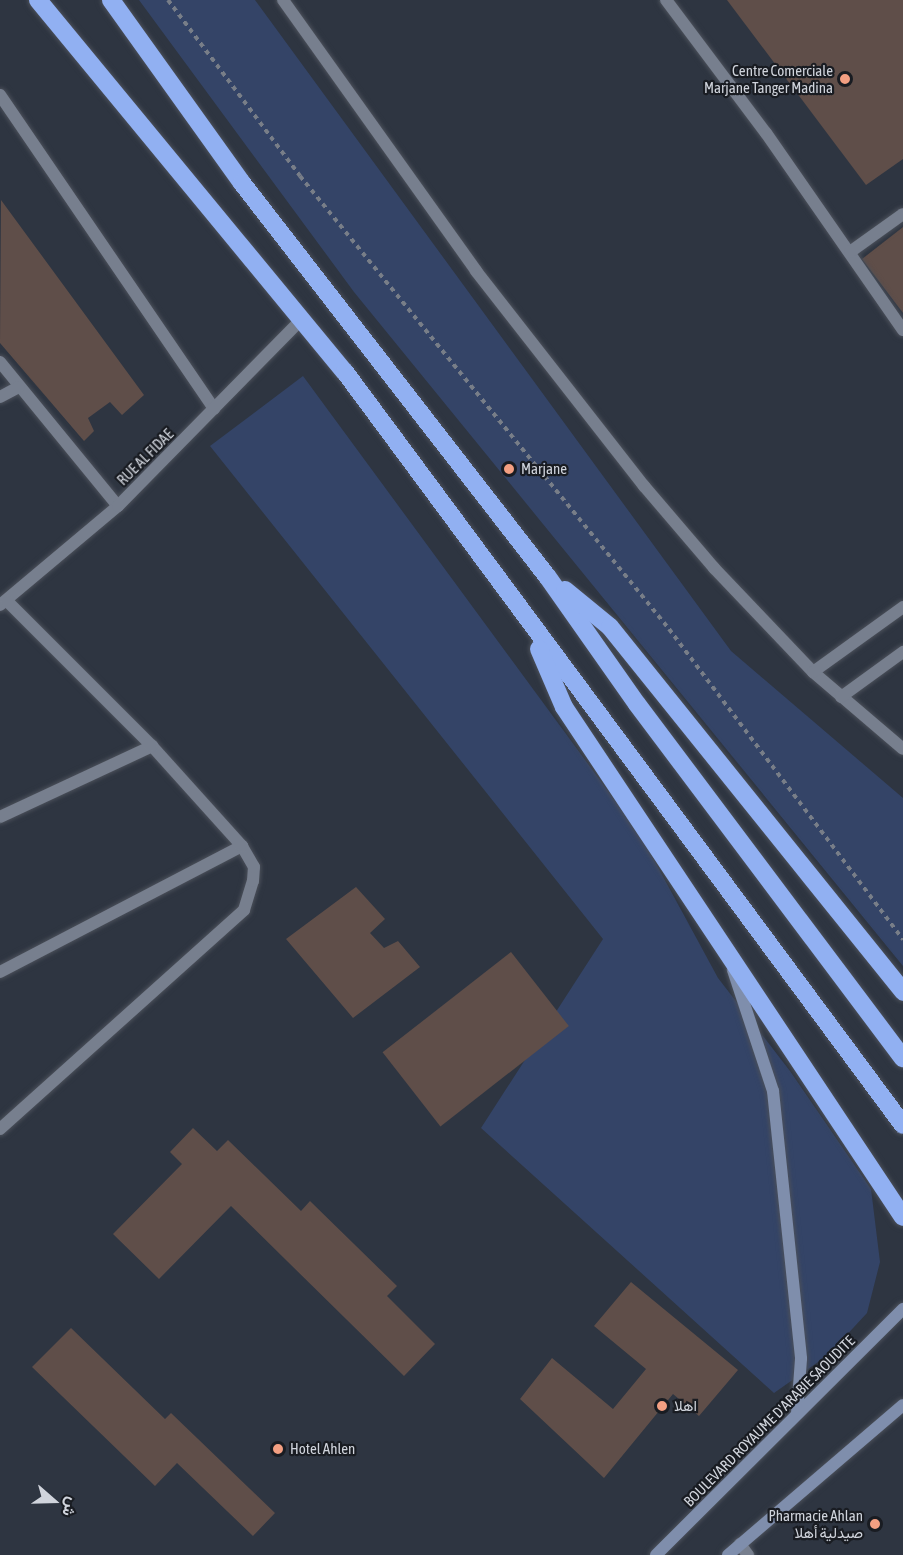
<!DOCTYPE html>
<meta charset="utf-8">
<style>
body{margin:0}
#map{position:relative;width:903px;height:1555px;overflow:hidden;background:#2e3541;font-family:"Asap Condensed",Vazirmatn,sans-serif}
div>[style]{position:absolute}
.green>*{inset:0;background:#344467}
.building>*{inset:0;background:#5f4e49;transform-origin:0 0}
.path>*{height:4px;margin-top:-2px;transform-origin:0;background:repeating-linear-gradient(90deg,#787e88 0 4.5px,transparent 0 9px)}
.roads{filter:drop-shadow(0 0 2px #4b505a) drop-shadow(0 0 2px #4b505a)}
.lane>*{height:12px;margin:-6px;padding:0 6px;transform-origin:6px;border-radius:6px;background:#777f8e}
.street>*{height:12px;margin:-6px;padding:0 6px;transform-origin:6px;border-radius:6px;background:#777f8e}
.secondary>*{height:12px;margin:-6px;padding:0 6px;transform-origin:6px;border-radius:6px;background:#7f8eac}
.highway>*{height:18px;margin:-9px;padding:0 9px;transform-origin:9px;border-radius:9px;background:#91b0f2}
.dots>*{width:16px;height:16px;translate:-50% -50%;box-sizing:border-box;border:3px solid #191c22;border-radius:50%}
span{translate:-50% -50%;white-space:nowrap;text-align:center;line-height:1.15;-webkit-text-stroke:4.5px #191c22;paint-order:stroke}
.poi-label{font-size:15px;color:#d0d4dc}
.right{translate:-100% -50%;text-align:right}
.left{translate:0 -50%;text-align:left}
.street-label{font-size:15px;color:#d0d4dc}
.north{position:absolute;left:24px;top:1471px;width:60px;height:60px;-webkit-text-stroke:4px #191c22;paint-order:stroke;rotate:110deg;font-size:16px;font-weight:700;line-height:24px;text-align:center;color:#d0d4dc}
.north::after{content:'';display:block;margin:auto;width:21px;height:27px;background:#d0d4dc;clip-path:polygon(50% 0,100% 100%,50% 72%,0 100%)}
</style>
<div id="map">
<div class="green">
<div style="clip-path:polygon(139px 0,255px 0,731px 651px,903px 798px,903px 966px,354px 292px)"></div>
<div style="clip-path:polygon(303px 376px,641px 836px,718px 978px,790px 1071px,871px 1189px,880px 1262px,867px 1313px,828px 1355px,774px 1393px,481px 1128px,603px 939px,210px 446px)"></div>
</div>
<div class="building">
<div style="clip-path:polygon(727px 0,903px 0,903px 159px,866px 185px)"></div>
<div style="clip-path:polygon(1px 200px,144px 395px,122px 415px,110px 402px,88px 418px,94px 431px,84px 441px,0 343px)"></div>
<div style="clip-path:polygon(903px 227px,903px 313px,862px 259px)"></div>
<div style="clip-path:polygon(356px 887px,385px 919px,370px 933px,384px 948px,398px 941px,420px 967px,353px 1018px,286px 939px)"></div>
<div style="left:511px;top:952px;width:94px;height:163px;rotate:52deg"></div>
<div style="clip-path:polygon(193px 1128px,217px 1151px,228px 1140px,301px 1211px,310px 1201px,397px 1286px,387px 1296px,435px 1344px,404px 1376px,231px 1206px,159px 1279px,113px 1234px,182px 1164px,170px 1152px)"></div>
<div style="clip-path:polygon(631px 1282px,738px 1370px,699px 1416px,673px 1394px,604px 1478px,520px 1399px,552px 1358px,613px 1409px,646px 1369px,594px 1326px)"></div>
<div style="clip-path:polygon(71px 1328px,165px 1419px,171px 1413px,275px 1513px,253px 1536px,177px 1463px,155px 1486px,32px 1367px)"></div>
</div>
<div class="path">
<div style="left:168px;top:0;width:220px;rotate:53.1deg"></div>
<div style="left:300px;top:176px;width:584px;rotate:50.83deg"></div>
<div style="left:669px;top:629px;width:389px;rotate:53deg"></div>
</div>
<div class="roads">
<div class="lane">
<div style="left:283px;top:0;width:333px;rotate:54.5deg"></div>
<div style="left:476px;top:271px;width:273px;rotate:52deg"></div>
<div style="left:644px;top:486px;width:108px;rotate:49.5deg"></div>
<div style="left:714px;top:568px;width:144px;rotate:46.4deg"></div>
<div style="left:813px;top:672px;width:118px;rotate:40.5deg"></div>
<div style="left:666px;top:0;width:166px;rotate:53.1deg"></div>
<div style="left:766px;top:133px;width:240px;rotate:55.2deg"></div>
<div style="left:850px;top:252px;width:65px;rotate:-35.6deg"></div>
<div style="left:813px;top:672px;width:111px;rotate:-35.8deg"></div>
<div style="left:841px;top:697px;width:77px;rotate:-36deg"></div>
</div>
<div class="street">
<div style="left:0;top:95px;width:380px;rotate:55.7deg"></div>
<div style="left:0;top:362px;width:186px;rotate:50.7deg"></div>
<div style="left:0;top:397px;width:21px;rotate:-28deg"></div>
<div style="left:0;top:605px;width:154px;rotate:-40deg"></div>
<div style="left:118px;top:506px;width:261px;rotate:-45.5deg"></div>
<div style="left:0;top:817px;width:168px;rotate:-25deg"></div>
<div style="left:0;top:972px;width:273px;rotate:-27.5deg"></div>
<div style="left:0;top:1129px;width:328px;rotate:-41.9deg"></div>
<div style="left:244px;top:910px;width:30px;rotate:-73deg"></div>
<div style="left:253px;top:881px;width:14px;rotate:-86deg"></div>
<div style="left:254px;top:867px;width:24px;rotate:-120deg"></div>
<div style="left:242px;top:846px;width:135px;rotate:-132deg"></div>
<div style="left:152px;top:746px;width:204px;rotate:-135deg"></div>
<div style="left:740px;top:1544px;width:14px;rotate:54deg"></div>
</div>
<div class="secondary">
<div style="left:733px;top:970px;width:127px;rotate:71.7deg"></div>
<div style="left:773px;top:1091px;width:269px;rotate:84deg"></div>
<div style="left:801px;top:1359px;width:55px;rotate:94.2deg"></div>
<div style="left:656px;top:1555px;width:349px;rotate:-44.9deg"></div>
<div style="left:728px;top:1555px;width:230px;rotate:-40.6deg"></div>
</div>
<div class="highway">
<div style="left:38px;top:0;width:482px;rotate:50.5deg"></div>
<div style="left:345px;top:372px;width:937px;rotate:53.46deg"></div>
<div style="left:111px;top:0;width:225px;rotate:54.4deg"></div>
<div style="left:242px;top:183px;width:497px;rotate:52.2deg"></div>
<div style="left:547px;top:576px;width:156px;rotate:54.9deg"></div>
<div style="left:637px;top:704px;width:443px;rotate:53.1deg"></div>
<div style="left:565px;top:590px;width:58px;rotate:39.4deg"></div>
<div style="left:610px;top:627px;width:468px;rotate:51.2deg"></div>
<div style="left:539px;top:649px;width:63px;rotate:66.7deg"></div>
<div style="left:564px;top:707px;width:612px;rotate:56.39deg"></div>
</div>
</div>
<div class="dots">
<div style="left:845px;top:79px;background:#f39f82"></div>
<div style="left:509px;top:469px;background:#f39f82"></div>
<div style="left:662px;top:1406px;background:#f39f82"></div>
<div style="left:278px;top:1449px;background:#f39f82"></div>
<div style="left:875px;top:1524px;background:#f39f82"></div>
</div>
<div class="poi-label">
<span class="right" style="left:833px;top:79px">Centre Comerciale<br>Marjane Tanger Madina</span>
<span class="left" style="left:521px;top:469px">Marjane</span>
<span class="left" style="left:674px;top:1406px">اهلا</span>
<span class="left" style="left:290px;top:1449px">Hotel Ahlen</span>
<span class="right" style="left:863px;top:1524px">Pharmacie Ahlan<br>صيدلية أهلا</span>
</div>
<div class="street-label">
<span style="left:145px;top:457px;rotate:-45deg">RUE AL FIDAE</span>
<span style="left:769px;top:1421px;rotate:-45deg">BOULEVARD ROYAUME D'ARABIE SAOUDITE</span>
</div>
<div class="north">ش</div>
</div>
